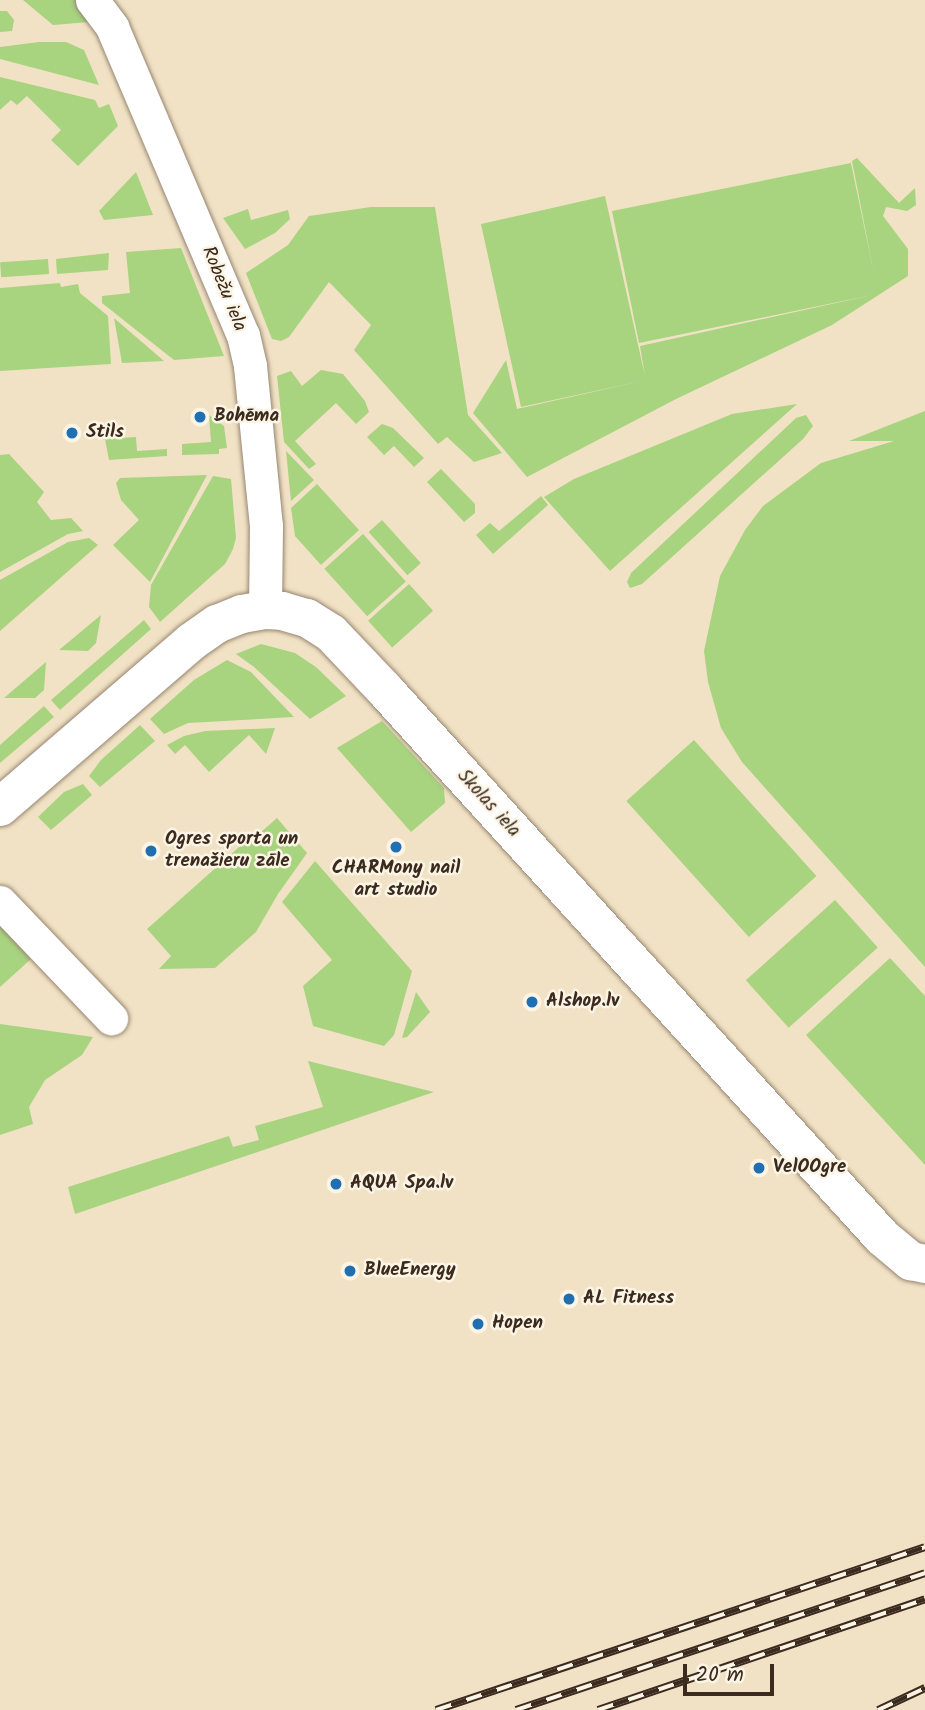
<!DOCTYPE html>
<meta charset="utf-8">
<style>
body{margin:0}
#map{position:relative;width:925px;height:1710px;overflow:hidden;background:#f2e2c5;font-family:Kalam,sans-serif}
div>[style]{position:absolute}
.green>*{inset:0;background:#a8d37f;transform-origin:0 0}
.roads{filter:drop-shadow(0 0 2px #968672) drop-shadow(0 0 2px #968672)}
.minor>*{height:33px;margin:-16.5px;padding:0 16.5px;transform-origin:16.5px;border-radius:16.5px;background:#fff}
.secondary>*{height:38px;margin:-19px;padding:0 19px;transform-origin:19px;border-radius:19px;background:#fff}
.rail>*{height:8px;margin-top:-4px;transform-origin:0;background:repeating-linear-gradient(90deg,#fcf5e5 0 16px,#3b2a1e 0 32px);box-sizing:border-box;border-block:2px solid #3b2a1e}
.dots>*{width:19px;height:19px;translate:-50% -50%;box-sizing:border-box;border:4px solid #fcf5e5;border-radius:50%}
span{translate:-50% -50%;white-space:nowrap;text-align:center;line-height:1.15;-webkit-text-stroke:5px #fcf5e5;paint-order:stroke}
.street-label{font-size:19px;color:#3b2a1e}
.poi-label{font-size:19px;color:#3b2a1e;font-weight:700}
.left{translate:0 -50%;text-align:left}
.scale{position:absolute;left:683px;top:1664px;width:91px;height:32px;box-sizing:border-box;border:4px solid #3b2a1e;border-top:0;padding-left:9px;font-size:21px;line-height:24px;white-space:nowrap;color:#3b2a1e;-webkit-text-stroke:5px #fcf5e5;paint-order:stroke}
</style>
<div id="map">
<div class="green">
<div style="clip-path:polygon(23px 0,79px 0,89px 22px,53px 25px)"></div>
<div style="clip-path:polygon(0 11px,7px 11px,14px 20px,12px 31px,0 32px)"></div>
<div style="clip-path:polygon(39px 42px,66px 42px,84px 50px,99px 85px,0 59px,0 47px)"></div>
<div style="clip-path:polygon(0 77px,95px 100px,99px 108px,109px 104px,118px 126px,78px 166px,51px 140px,61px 130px,27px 96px,17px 105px,11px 100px,0 110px)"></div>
<div style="clip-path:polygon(857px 158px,899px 203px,915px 188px,916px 205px,907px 211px,886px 207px,883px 216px,908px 249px,908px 276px,832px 325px,676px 399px,527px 477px,473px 413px,506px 360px,517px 409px,646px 380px,521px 407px,481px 224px,605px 196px,645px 376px,640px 346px,877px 294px,639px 343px,612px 211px,851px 163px,874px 274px,852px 161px)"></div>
<div style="clip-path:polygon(136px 172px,153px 215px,104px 220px,99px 211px)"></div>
<div style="clip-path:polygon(371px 207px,435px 207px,468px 415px,502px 453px,474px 462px,447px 437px,438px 444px,354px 350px,371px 325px,329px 282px,289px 337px,281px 341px,272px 339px,246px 273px,288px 245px,309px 216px)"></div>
<div style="clip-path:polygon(248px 209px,251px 220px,288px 210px,290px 219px,275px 233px,245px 249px,223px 218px)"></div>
<div style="clip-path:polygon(181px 248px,224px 356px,174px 360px,102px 303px,102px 296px,130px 293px,126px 252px)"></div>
<div style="clip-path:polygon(109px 253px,108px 270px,57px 274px,56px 259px)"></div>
<div style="left:48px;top:259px;width:15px;height:48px;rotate:86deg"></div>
<div style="clip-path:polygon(60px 283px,61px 287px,78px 284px,80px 293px,108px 316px,111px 364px,0 371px,0 288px)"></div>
<div style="clip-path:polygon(114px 318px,164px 361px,122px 363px)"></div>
<div style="clip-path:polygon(321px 370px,343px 374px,365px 401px,369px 412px,356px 424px,336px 403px,295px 441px,316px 464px,309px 469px,284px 442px,277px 376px,291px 371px,302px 386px)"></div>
<div style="clip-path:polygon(797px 404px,610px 571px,544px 497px,574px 479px,732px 414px)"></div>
<div style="clip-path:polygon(925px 411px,925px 967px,742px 762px,721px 728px,708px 682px,704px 651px,720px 576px,745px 530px,763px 506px,821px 463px,894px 441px,849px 441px)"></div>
<div style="clip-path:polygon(209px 415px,224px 426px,227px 448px,219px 449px,219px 454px,182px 455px,182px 444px,211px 442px)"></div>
<div style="clip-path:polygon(806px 415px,813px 426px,803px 439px,642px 584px,630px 588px,627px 582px,631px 573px,796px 418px)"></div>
<div style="clip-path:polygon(382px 424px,393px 428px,424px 458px,414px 467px,394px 446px,384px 455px,367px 437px)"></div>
<div style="clip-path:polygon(136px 437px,137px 451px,167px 449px,167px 456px,109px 460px,105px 439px)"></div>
<div style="clip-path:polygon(286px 451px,314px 480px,291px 501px)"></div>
<div style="clip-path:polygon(9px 454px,44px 492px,37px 502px,51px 520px,71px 518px,83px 531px,68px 534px,0 572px,0 455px)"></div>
<div style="clip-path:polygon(441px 469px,475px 504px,475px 513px,464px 522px,427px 482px)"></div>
<div style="clip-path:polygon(207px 475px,150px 582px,113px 545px,139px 520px,121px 500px,116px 483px,120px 478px)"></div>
<div style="clip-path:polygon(213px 476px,231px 479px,236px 538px,233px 549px,225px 564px,160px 622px,149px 607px,151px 585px)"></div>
<div style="clip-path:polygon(317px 484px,359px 530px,321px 565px,295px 536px,291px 508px)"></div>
<div style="clip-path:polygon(541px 496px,548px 505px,493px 554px,476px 535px,490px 523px,499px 531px)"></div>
<div style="left:382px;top:520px;width:58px;height:18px;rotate:48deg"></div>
<div style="left:363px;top:534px;width:64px;height:52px;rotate:48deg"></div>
<div style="clip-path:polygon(89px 538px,98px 545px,0 631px,0 580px,68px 542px)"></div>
<div style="left:409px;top:584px;width:36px;height:55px;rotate:48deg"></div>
<div style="clip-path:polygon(101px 615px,96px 643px,88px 651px,59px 650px)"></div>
<div style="clip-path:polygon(144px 620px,151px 629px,60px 710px,51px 700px)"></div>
<div style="clip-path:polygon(261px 644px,295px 653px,316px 667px,346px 696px,310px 719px,254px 667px,236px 654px)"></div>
<div style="clip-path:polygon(227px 660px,251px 672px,294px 717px,188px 723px,164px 734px,150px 719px,194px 680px)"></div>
<div style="clip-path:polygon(46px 662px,44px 690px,35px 698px,4px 698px)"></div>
<div style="clip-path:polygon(44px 706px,54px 717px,0 763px,0 745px)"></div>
<div style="clip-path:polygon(382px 721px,444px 788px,445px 803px,411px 832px,337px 748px)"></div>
<div style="clip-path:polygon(140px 725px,155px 741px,100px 787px,89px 776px,101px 760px)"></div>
<div style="clip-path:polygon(275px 728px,266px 754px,249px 735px,209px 772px,185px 745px,175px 754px,167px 745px,184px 736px,205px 731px)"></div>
<div style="left:694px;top:740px;width:183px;height:91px;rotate:48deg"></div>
<div style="clip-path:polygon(83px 784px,92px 795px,51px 830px,38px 817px,64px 792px)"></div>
<div style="clip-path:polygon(277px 818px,307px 853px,278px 894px,256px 932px,215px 968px,159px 969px,171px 956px,147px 929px,257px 831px,260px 833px)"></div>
<div style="clip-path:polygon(315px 861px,412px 971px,394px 1035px,384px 1046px,313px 1026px,303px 986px,332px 960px,282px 902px)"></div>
<div style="left:835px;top:900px;width:64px;height:120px;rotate:48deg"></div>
<div style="clip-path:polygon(0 925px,31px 959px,0 987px)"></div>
<div style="clip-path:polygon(890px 958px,925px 996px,925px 1165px,806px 1035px)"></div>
<div style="clip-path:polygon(416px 992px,430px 1012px,407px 1037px,402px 1038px)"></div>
<div style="clip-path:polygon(0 1024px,93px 1037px,82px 1055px,45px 1080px,29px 1107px,33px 1124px,0 1135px)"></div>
<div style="clip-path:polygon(308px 1061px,434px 1092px,75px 1214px,68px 1187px,229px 1136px,233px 1147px,259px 1140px,255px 1126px,323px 1107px)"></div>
</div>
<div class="roads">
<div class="minor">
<div style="left:92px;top:0;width:34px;rotate:53deg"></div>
<div style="left:112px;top:27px;width:335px;rotate:67deg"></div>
<div style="left:243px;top:335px;width:32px;rotate:77deg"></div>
<div style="left:250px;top:366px;width:161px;rotate:84.3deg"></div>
<div style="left:266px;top:526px;width:84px;rotate:90.7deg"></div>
<div style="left:0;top:902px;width:161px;rotate:46.3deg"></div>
</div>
<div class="secondary">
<div style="left:0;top:807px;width:252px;rotate:-40.8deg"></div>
<div style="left:191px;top:642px;width:32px;rotate:-35deg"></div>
<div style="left:217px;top:624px;width:27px;rotate:-22deg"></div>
<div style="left:242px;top:614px;width:23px;rotate:-10deg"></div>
<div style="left:265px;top:610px;width:17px;rotate:3deg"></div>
<div style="left:282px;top:611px;width:26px;rotate:16deg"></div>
<div style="left:307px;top:618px;width:28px;rotate:32deg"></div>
<div style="left:331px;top:633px;width:79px;rotate:46.5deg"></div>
<div style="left:385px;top:690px;width:739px;rotate:47.74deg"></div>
<div style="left:882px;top:1237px;width:38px;rotate:40deg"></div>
<div style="left:911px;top:1261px;width:14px;rotate:12deg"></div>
</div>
</div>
<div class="rail">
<div style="left:436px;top:1710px;width:515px;rotate:-18.43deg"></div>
<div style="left:516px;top:1710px;width:431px;rotate:-18.5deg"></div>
<div style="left:598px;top:1710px;width:345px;rotate:-18.7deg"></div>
<div style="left:878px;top:1710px;width:52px;rotate:-25.1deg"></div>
</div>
<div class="dots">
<div style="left:200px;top:417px;background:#1f6fb2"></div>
<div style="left:72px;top:433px;background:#1f6fb2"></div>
<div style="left:396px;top:847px;background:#1f6fb2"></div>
<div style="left:151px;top:851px;background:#1f6fb2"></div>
<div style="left:532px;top:1002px;background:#1f6fb2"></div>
<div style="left:759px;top:1168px;background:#1f6fb2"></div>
<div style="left:336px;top:1184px;background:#1f6fb2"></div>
<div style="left:350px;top:1271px;background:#1f6fb2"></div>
<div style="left:569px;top:1299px;background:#1f6fb2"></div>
<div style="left:478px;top:1324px;background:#1f6fb2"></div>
</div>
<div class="street-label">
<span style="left:223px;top:289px;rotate:68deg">Robežu iela</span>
<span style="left:488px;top:804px;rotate:48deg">Skolas iela</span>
</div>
<div class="poi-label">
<span class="left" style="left:214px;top:417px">Bohēma</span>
<span class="left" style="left:86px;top:433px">Stils</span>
<span class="left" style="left:165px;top:851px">Ogres sporta un<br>trenažieru zāle</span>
<span style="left:396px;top:880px">CHARMony nail<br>art studio</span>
<span class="left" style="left:546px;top:1002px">Alshop.lv</span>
<span class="left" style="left:773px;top:1168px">VelOOgre</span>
<span class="left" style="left:350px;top:1184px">AQUA Spa.lv</span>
<span class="left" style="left:364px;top:1271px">BlueEnergy</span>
<span class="left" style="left:583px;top:1299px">AL Fitness</span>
<span class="left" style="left:492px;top:1324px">Hopen</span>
</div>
<div class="scale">20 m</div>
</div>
